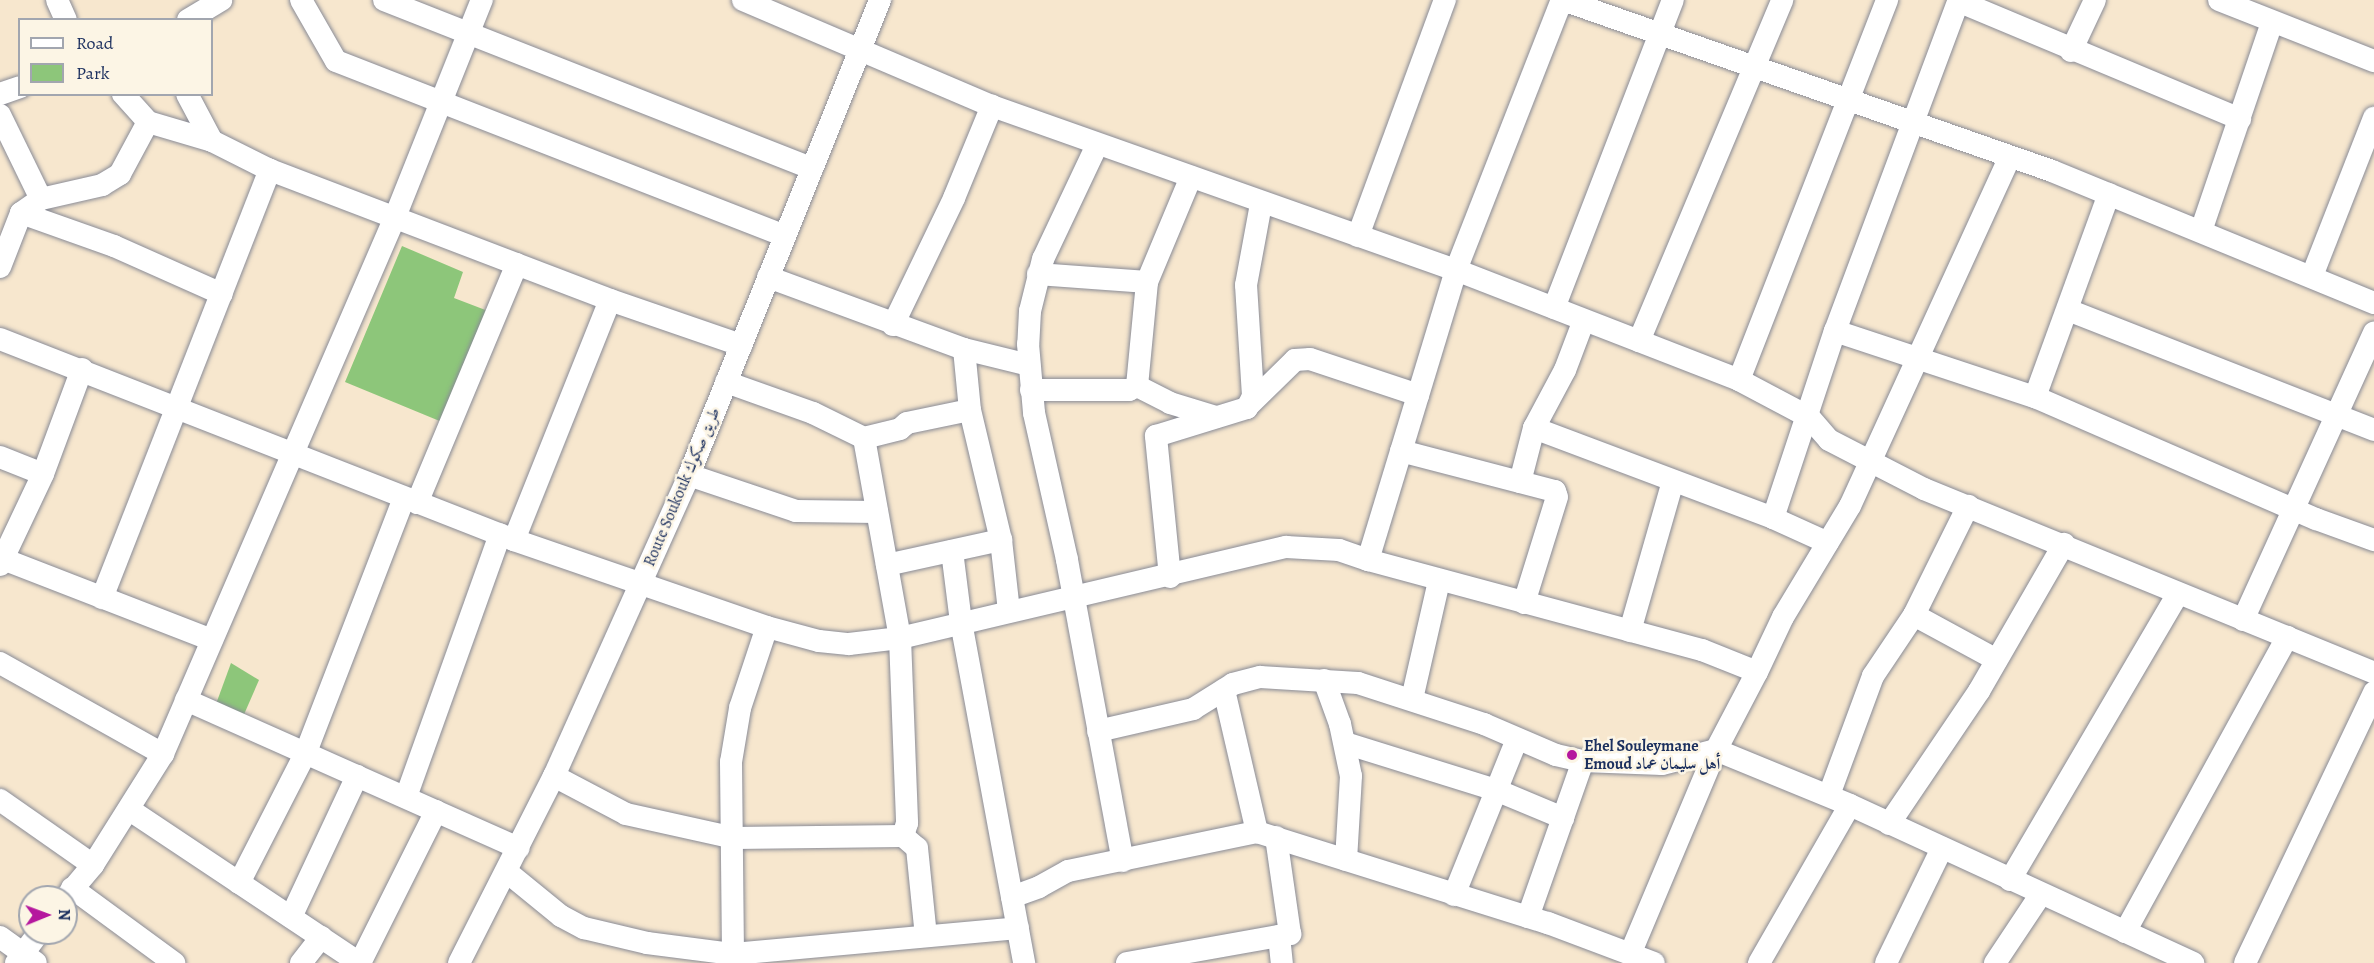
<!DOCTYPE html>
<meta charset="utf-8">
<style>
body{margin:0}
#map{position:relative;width:2374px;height:963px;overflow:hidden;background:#f7e7ce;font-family:Alegreya,Amiri,serif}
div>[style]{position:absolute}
.green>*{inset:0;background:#8dc67a}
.roads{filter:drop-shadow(0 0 2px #898b96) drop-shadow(0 0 2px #898b96)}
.minor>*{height:22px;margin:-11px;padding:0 11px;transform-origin:11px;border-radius:11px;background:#fff}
.dots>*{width:16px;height:16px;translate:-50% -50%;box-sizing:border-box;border:3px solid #fcf5e5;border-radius:50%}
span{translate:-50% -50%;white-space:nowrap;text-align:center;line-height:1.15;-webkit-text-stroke:5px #fcf5e5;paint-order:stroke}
.street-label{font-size:16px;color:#1b2f5e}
.poi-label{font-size:16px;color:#1b2f5e;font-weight:700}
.left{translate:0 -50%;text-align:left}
.legend{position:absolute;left:18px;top:18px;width:195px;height:78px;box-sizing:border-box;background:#fcf5e5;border:2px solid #a2a6af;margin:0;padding:8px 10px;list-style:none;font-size:18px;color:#1b2f5e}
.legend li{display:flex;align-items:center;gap:12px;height:30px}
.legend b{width:30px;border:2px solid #a2a6af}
.north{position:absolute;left:18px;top:885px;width:60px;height:60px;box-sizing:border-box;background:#fcf5e5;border:2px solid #a2a6af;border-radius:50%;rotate:89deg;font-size:16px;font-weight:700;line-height:24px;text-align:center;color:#1b2f5e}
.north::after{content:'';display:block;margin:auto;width:21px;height:27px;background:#b5179e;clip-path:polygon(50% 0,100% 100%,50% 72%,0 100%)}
</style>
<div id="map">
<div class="green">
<div style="clip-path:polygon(402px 246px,463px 272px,454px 298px,488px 311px,442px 422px,345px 382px)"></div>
<div style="clip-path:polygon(231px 663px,259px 680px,242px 719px,216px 704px)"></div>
</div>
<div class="roads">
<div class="minor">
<div style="left:57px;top:0;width:22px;rotate:66deg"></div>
<div style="left:301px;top:0;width:70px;rotate:60.2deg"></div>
<div style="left:336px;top:61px;width:482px;rotate:21.3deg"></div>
<div style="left:384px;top:0;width:460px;rotate:21.5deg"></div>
<div style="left:743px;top:0;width:271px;rotate:23.1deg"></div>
<div style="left:992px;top:106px;width:492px;rotate:19.5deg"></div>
<div style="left:1456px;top:270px;width:304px;rotate:21.2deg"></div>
<div style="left:1739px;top:380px;width:79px;rotate:27.9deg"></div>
<div style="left:1809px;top:417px;width:30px;rotate:49deg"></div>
<div style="left:1829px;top:440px;width:107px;rotate:27.3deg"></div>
<div style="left:1924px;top:489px;width:486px;rotate:22.2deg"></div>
<div style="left:1563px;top:0;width:518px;rotate:19.27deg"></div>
<div style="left:2052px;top:171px;width:348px;rotate:22.3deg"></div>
<div style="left:2219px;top:0;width:167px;rotate:21.5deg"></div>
<div style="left:1958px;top:1px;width:306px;rotate:22.7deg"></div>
<div style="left:188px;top:20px;width:39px;rotate:-31deg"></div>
<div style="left:2071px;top:51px;width:56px;rotate:-64.8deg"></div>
<div style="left:0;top:94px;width:21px;rotate:-19deg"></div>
<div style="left:123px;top:94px;width:38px;rotate:48deg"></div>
<div style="left:148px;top:122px;width:67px;rotate:16.5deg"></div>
<div style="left:212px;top:141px;width:65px;rotate:26.6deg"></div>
<div style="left:270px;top:170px;width:364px;rotate:20.9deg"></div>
<div style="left:610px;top:300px;width:139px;rotate:19deg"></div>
<div style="left:187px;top:94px;width:53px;rotate:62deg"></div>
<div style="left:0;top:115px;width:93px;rotate:64deg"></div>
<div style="left:1097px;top:145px;width:126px;rotate:115.3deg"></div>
<div style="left:1043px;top:259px;width:54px;rotate:104deg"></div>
<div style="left:1030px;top:311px;width:33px;rotate:93deg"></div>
<div style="left:1028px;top:344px;width:69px;rotate:85deg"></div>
<div style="left:1034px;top:413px;width:151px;rotate:77.3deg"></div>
<div style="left:1067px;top:560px;width:306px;rotate:79.5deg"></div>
<div style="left:21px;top:213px;width:99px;rotate:19.5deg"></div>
<div style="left:114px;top:246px;width:118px;rotate:24deg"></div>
<div style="left:2201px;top:231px;width:220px;rotate:-71.2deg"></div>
<div style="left:1358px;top:236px;width:252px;rotate:-69.8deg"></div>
<div style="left:0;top:267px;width:58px;rotate:-68.7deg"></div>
<div style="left:21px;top:213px;width:24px;rotate:-35deg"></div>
<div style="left:41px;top:199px;width:63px;rotate:-12.9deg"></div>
<div style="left:102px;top:185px;width:21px;rotate:-31deg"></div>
<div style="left:120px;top:174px;width:59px;rotate:-61.7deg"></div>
<div style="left:1038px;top:274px;width:109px;rotate:4.2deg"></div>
<div style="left:2312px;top:276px;width:170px;rotate:-68.6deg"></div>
<div style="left:768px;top:277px;width:209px;rotate:20.2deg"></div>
<div style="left:964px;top:349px;width:67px;rotate:13.8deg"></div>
<div style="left:1554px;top:308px;width:330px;rotate:-68.9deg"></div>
<div style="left:2068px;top:310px;width:329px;rotate:21.4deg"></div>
<div style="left:893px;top:325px;width:141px;rotate:-64.3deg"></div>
<div style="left:954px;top:198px;width:100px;rotate:-67.6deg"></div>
<div style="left:1835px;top:331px;width:211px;rotate:18.3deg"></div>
<div style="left:2035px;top:397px;width:306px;rotate:23.5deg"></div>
<div style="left:2316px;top:519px;width:62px;rotate:19.9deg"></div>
<div style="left:0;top:339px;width:552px;rotate:21.36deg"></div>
<div style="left:514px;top:540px;width:268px;rotate:19deg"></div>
<div style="left:767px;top:627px;width:54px;rotate:15.1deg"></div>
<div style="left:819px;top:641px;width:30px;rotate:6deg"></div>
<div style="left:849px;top:644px;width:51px;rotate:-6.7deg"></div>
<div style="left:900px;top:638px;width:397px;rotate:-13.3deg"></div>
<div style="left:1286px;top:547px;width:53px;rotate:3.2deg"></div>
<div style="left:1339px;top:550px;width:31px;rotate:19deg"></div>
<div style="left:1368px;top:560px;width:303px;rotate:-73.1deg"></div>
<div style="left:1456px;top:270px;width:290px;rotate:-68.6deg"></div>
<div style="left:1639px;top:341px;width:370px;rotate:-67.2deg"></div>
<div style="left:964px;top:349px;width:61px;rotate:84.4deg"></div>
<div style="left:970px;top:410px;width:134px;rotate:76.6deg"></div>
<div style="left:1001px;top:540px;width:71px;rotate:83.6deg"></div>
<div style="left:1739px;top:380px;width:408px;rotate:-68.7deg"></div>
<div style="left:726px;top:382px;width:92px;rotate:19.6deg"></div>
<div style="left:813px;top:413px;width:57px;rotate:26.1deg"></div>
<div style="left:864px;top:438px;width:37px;rotate:-14deg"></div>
<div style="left:900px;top:429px;width:9px;rotate:-41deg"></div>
<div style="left:907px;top:423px;width:64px;rotate:-11.7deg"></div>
<div style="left:1137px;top:386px;width:37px;rotate:27deg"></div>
<div style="left:1170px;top:403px;width:48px;rotate:16.9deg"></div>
<div style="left:1031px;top:390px;width:98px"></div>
<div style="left:1129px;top:390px;width:9px;rotate:-27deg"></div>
<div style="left:1137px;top:386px;width:104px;rotate:-84.5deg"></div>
<div style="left:1147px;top:282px;width:114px;rotate:-67.3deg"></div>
<div style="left:2035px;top:397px;width:216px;rotate:-70deg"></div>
<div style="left:1247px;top:407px;width:67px;rotate:-44.4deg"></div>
<div style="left:1295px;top:360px;width:15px;rotate:-4deg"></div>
<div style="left:1310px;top:359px;width:114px;rotate:18.4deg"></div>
<div style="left:1534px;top:428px;width:255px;rotate:20.6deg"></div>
<div style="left:1773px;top:518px;width:60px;rotate:24.4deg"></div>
<div style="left:864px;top:438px;width:203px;rotate:79.8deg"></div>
<div style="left:900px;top:638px;width:185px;rotate:87.8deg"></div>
<div style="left:907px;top:823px;width:14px;rotate:107deg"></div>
<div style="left:1401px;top:451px;width:159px;rotate:14.6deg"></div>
<div style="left:1555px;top:491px;width:6px;rotate:72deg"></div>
<div style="left:1557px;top:497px;width:111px;rotate:107.3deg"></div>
<div style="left:0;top:457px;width:46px;rotate:21.6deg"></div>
<div style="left:689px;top:475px;width:113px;rotate:18.6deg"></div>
<div style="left:796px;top:511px;width:81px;rotate:0.7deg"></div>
<div style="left:1520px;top:482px;width:56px;rotate:-75.5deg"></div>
<div style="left:1534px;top:428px;width:66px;rotate:-61.9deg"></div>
<div style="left:1565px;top:370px;width:53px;rotate:-69.2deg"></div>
<div style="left:417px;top:503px;width:259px;rotate:-67.3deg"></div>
<div style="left:1773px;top:518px;width:197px;rotate:-71.7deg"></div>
<div style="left:1835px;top:331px;width:353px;rotate:-69.5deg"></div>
<div style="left:514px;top:540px;width:258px;rotate:-68.2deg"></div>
<div style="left:952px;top:551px;width:72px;rotate:82.8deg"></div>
<div style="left:961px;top:622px;width:347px;rotate:79.5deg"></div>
<div style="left:3px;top:559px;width:224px;rotate:21.2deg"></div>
<div style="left:1368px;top:560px;width:346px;rotate:15.1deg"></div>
<div style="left:1702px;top:650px;width:59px;rotate:21.8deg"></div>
<div style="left:1757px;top:672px;width:88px;rotate:117.7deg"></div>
<div style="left:1716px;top:750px;width:145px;rotate:22.3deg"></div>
<div style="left:0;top:565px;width:101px;rotate:-64.7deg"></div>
<div style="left:43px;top:474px;width:112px;rotate:-69.6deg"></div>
<div style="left:887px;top:565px;width:117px;rotate:-12.4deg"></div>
<div style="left:1170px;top:577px;width:142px;rotate:-95.7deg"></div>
<div style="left:1156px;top:436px;width:95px;rotate:-17.1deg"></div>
<div style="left:1247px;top:408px;width:13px;rotate:-63deg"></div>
<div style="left:1253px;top:396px;width:111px;rotate:-93.6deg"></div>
<div style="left:1246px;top:285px;width:82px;rotate:-79.5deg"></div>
<div style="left:102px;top:598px;width:460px;rotate:-68.6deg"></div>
<div style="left:1914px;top:615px;width:94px;rotate:28.5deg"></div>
<div style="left:2243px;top:620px;width:316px;rotate:-65.5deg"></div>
<div style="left:1630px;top:631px;width:156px;rotate:-74deg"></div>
<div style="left:0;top:663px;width:187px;rotate:29.2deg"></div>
<div style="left:1757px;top:672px;width:61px;rotate:-64.7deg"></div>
<div style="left:1783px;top:617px;width:130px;rotate:-58.9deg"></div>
<div style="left:1850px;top:506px;width:384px;rotate:-65.4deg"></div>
<div style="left:1324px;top:680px;width:47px;rotate:70deg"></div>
<div style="left:1340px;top:724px;width:53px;rotate:78.1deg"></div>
<div style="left:1351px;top:776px;width:84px;rotate:93.4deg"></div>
<div style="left:1224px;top:690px;width:146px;rotate:76.9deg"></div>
<div style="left:1412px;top:699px;width:121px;rotate:-77.1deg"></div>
<div style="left:186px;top:700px;width:364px;rotate:24deg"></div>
<div style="left:1098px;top:731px;width:98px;rotate:-13deg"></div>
<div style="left:1193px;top:709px;width:47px;rotate:-32deg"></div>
<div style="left:1233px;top:684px;width:28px;rotate:-15deg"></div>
<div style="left:1260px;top:677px;width:98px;rotate:3.5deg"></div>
<div style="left:1358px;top:683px;width:133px;rotate:18deg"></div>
<div style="left:1484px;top:724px;width:78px;rotate:23.3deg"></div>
<div style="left:1556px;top:755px;width:28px;rotate:13deg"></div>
<div style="left:1583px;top:761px;width:79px;rotate:2.2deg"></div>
<div style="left:1662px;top:764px;width:56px;rotate:-14.5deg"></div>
<div style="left:1345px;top:743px;width:158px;rotate:17.3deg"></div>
<div style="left:1496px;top:790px;width:73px;rotate:22.7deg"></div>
<div style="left:554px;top:776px;width:81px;rotate:27.8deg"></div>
<div style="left:626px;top:814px;width:111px;rotate:12.5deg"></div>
<div style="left:734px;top:838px;width:169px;rotate:-0.7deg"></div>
<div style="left:1829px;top:795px;width:127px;rotate:-69.7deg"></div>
<div style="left:1873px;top:676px;width:73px;rotate:-56.1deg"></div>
<div style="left:1914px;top:615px;width:122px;rotate:-63.6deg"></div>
<div style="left:406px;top:797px;width:279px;rotate:-70.3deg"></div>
<div style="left:0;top:800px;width:113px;rotate:35deg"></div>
<div style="left:130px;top:810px;width:275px;rotate:33.7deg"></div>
<div style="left:1889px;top:824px;width:161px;rotate:-55.9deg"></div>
<div style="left:1979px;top:691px;width:170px;rotate:-60deg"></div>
<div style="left:903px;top:836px;width:18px;rotate:41deg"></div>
<div style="left:917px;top:848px;width:88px;rotate:84.2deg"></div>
<div style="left:507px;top:872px;width:70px;rotate:39.2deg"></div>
<div style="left:561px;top:916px;width:26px;rotate:28deg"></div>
<div style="left:584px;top:928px;width:65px;rotate:13.4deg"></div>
<div style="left:647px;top:943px;width:87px;rotate:7.3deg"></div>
<div style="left:733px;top:954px;width:286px;rotate:-5.2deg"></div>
<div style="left:2010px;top:880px;width:332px;rotate:-59.6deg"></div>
<div style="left:239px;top:883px;width:147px;rotate:-62.9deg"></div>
<div style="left:306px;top:752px;width:272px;rotate:-68.9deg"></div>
<div style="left:72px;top:888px;width:127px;rotate:36.3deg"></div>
<div style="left:1454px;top:895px;width:168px;rotate:-68deg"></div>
<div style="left:66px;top:897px;width:42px;rotate:-49.8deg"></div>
<div style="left:93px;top:865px;width:131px;rotate:-57.8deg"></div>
<div style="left:163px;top:754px;width:585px;rotate:-66.63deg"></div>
<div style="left:395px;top:217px;width:234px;rotate:-68.2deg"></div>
<div style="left:1012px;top:897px;width:29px;rotate:-20deg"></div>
<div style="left:1039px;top:887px;width:33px;rotate:-29deg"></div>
<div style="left:1068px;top:871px;width:193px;rotate:-11.7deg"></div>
<div style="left:1257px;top:832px;width:305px;rotate:17.4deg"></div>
<div style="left:1548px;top:923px;width:113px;rotate:20.7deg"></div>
<div style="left:291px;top:917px;width:156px;rotate:-64.9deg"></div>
<div style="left:1528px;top:917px;width:165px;rotate:-70.6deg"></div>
<div style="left:2125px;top:932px;width:337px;rotate:-61.2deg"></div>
<div style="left:1279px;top:936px;width:27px;rotate:84deg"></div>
<div style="left:0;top:937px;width:44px;rotate:35.8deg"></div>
<div style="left:1631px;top:952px;width:219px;rotate:-67.2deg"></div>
<div style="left:733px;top:954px;width:192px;rotate:-90.6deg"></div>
<div style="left:731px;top:762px;width:55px;rotate:-80.5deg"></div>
<div style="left:740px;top:708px;width:85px;rotate:-71.6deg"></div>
<div style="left:16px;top:963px;width:38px;rotate:-53deg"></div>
<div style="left:301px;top:963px;width:33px;rotate:-52deg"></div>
<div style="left:360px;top:963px;width:170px;rotate:-63.4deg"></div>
<div style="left:459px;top:963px;width:210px;rotate:-63.1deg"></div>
<div style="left:554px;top:776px;width:330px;rotate:-65.8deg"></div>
<div style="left:689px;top:475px;width:512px;rotate:-68.09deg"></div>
<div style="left:1127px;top:963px;width:166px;rotate:-10.1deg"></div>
<div style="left:1290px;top:934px;width:98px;rotate:-98.2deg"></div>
<div style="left:1759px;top:963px;width:182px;rotate:-60.1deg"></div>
<div style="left:1850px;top:805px;width:378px;rotate:24.7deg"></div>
<div style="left:1886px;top:963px;width:128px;rotate:-64deg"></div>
<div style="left:1995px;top:963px;width:83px;rotate:-56.3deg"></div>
<div style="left:2245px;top:963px;width:300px;rotate:-64.5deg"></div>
</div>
</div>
<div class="dots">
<div style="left:1572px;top:755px;background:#b5179e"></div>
</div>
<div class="street-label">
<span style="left:682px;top:487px;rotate:-67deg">Route Soukouk طريق صكوك</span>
</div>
<div class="poi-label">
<span class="left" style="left:1584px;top:755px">Ehel Souleymane<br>Emoud أهل سليمان عماد</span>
</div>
<ul class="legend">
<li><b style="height:8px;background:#fff"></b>Road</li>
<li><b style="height:16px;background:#8dc67a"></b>Park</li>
</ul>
<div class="north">N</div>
</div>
